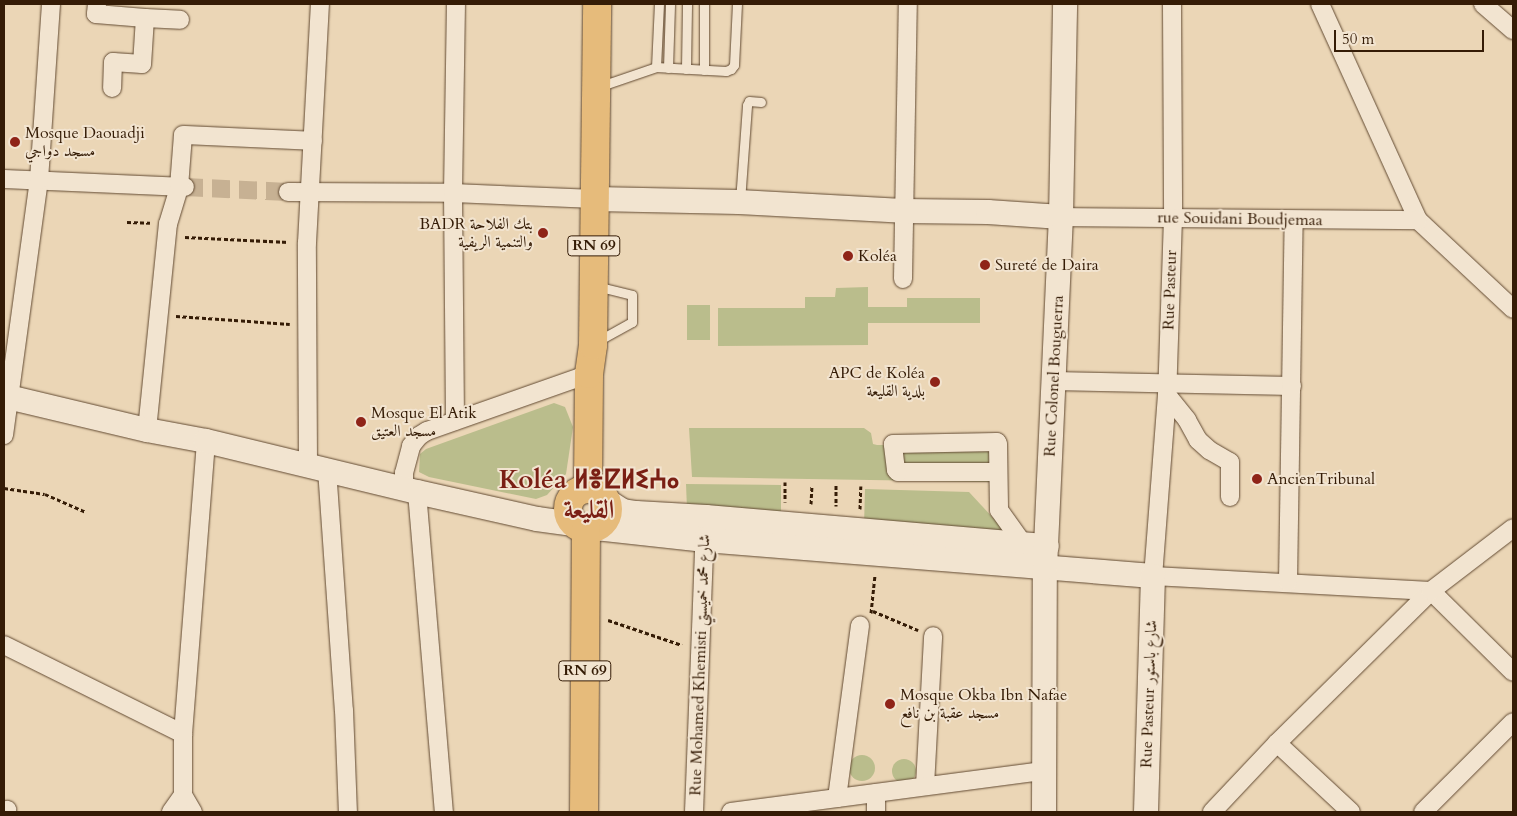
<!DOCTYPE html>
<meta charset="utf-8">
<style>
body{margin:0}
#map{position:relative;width:1517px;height:816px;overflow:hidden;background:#ebd6b6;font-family:Cardo,Amiri,"Noto Sans Tifinagh",serif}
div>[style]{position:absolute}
.green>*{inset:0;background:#babd8c;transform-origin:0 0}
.round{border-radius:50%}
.minor-tunnel>*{height:18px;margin-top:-9px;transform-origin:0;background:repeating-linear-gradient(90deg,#c7b193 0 18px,transparent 0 27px)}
.path>*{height:3px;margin-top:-1.5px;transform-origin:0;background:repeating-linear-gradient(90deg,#351c06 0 4px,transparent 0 6.5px)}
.roads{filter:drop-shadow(0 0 1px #624a32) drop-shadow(0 0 1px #624a32)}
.service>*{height:9px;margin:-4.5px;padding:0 4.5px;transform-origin:4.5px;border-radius:4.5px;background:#f2e4d0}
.minor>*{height:18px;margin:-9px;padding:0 9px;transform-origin:9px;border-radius:9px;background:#f2e4d0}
.secondary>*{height:24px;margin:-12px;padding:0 12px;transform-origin:12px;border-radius:12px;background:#f2e4d0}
.primary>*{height:28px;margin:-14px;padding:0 14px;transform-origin:14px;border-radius:14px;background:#e6bb7b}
.primary>.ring{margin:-14px;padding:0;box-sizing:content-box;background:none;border:28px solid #e6bb7b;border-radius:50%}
.dots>*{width:14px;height:14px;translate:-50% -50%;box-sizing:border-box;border:2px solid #f2e4d0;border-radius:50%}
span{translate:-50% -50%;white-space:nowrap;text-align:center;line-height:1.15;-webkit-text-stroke:4px #f2e4d0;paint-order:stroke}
.shield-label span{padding:1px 4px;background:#f2e4d0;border:1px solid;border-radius:4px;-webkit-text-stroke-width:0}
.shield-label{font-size:15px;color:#351c06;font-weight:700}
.poi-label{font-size:16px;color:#351c06}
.left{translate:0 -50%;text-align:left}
.right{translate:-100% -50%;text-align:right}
.street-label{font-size:16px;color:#351c06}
.town-label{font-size:26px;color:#7a1f14;font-weight:700}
.frame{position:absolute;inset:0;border:5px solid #351c06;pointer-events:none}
.scale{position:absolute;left:1334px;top:30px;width:150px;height:22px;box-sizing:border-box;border:2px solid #351c06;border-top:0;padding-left:6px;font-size:15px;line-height:18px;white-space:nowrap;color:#351c06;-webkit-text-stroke:4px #f2e4d0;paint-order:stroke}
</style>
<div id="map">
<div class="green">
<div style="clip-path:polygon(868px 287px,868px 307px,907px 307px,907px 298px,980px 298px,980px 323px,868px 323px,868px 345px,718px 346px,718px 308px,805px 308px,805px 297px,835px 297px,836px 288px)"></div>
<div style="left:687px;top:305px;width:23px;height:35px"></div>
<div style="clip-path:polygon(554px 403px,565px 407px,573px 427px,566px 474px,547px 495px,536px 499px,429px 477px,419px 472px,420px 454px,426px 449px)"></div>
<div style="clip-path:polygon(689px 428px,864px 428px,871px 433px,873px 444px,877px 445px,987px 444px,990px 445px,994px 482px,692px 477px)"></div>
<div style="clip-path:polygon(686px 484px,781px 485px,781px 514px,687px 509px)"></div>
<div style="clip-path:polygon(865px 489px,969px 492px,1008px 534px,864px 526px)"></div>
<div class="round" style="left:849px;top:755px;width:26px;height:26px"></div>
<div class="round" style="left:892px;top:759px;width:24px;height:24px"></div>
</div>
<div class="minor-tunnel">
<div style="left:185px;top:187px;width:103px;rotate:2.8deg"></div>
</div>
<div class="path">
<div style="left:127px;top:222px;width:23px;rotate:2deg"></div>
<div style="left:185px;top:237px;width:104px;rotate:2.8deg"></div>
<div style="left:176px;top:316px;width:114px;rotate:4deg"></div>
<div style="left:785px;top:482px;width:20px;rotate:90deg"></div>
<div style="left:836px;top:485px;width:21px;rotate:90deg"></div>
<div style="left:4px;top:488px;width:41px;rotate:8.3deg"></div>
<div style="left:45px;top:494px;width:45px;rotate:23.7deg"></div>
<div style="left:811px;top:504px;width:19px;rotate:-87deg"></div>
<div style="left:860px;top:509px;width:23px;rotate:-88deg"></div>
<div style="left:873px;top:611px;width:49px;rotate:22.9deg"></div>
<div style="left:871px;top:613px;width:38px;rotate:-84deg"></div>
<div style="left:608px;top:620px;width:78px;rotate:18.7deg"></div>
</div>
<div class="roads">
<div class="service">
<div style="left:656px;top:67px;width:70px;rotate:3.3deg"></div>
<div style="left:726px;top:71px;width:5px;rotate:-22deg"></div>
<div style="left:731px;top:69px;width:5px;rotate:-53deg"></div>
<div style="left:734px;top:65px;width:61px;rotate:-87.2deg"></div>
<div style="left:668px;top:68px;width:64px;rotate:-88.2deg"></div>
<div style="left:686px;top:69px;width:65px;rotate:-89.1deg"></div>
<div style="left:704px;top:70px;width:66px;rotate:-90deg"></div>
<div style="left:598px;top:87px;width:61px;rotate:-19deg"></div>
<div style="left:656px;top:67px;width:63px;rotate:-87.3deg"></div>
<div style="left:740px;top:201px;width:96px;rotate:-85.8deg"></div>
<div style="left:747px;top:105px;width:4px;rotate:-63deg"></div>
<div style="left:749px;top:101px;width:12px;rotate:5deg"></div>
<div style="left:596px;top:286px;width:37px;rotate:14deg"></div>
<div style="left:632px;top:295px;width:27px;rotate:90deg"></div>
<div style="left:632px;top:322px;width:39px;rotate:151deg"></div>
</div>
<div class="minor">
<div style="left:97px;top:4px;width:10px;rotate:96deg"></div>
<div style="left:96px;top:14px;width:49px;rotate:4.7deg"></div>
<div style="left:145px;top:18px;width:46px;rotate:93.7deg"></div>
<div style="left:142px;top:64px;width:29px;rotate:-176deg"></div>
<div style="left:113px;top:62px;width:26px;rotate:92deg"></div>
<div style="left:1172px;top:4px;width:214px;rotate:89.7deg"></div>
<div style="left:1173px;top:218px;width:177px;rotate:91.9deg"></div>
<div style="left:1167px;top:395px;width:182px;rotate:94.4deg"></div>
<div style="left:1153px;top:576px;width:278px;rotate:3.1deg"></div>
<div style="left:1431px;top:591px;width:115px;rotate:44.6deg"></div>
<div style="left:1320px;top:4px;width:237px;rotate:65.6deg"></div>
<div style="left:1418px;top:220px;width:130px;rotate:43.1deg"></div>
<div style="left:1483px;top:4px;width:40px;rotate:41deg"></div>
<div style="left:145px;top:18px;width:35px;rotate:3deg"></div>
<div style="left:4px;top:179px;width:181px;rotate:2.5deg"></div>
<div style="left:288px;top:192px;width:165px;rotate:0.3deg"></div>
<div style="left:453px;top:193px;width:142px;rotate:2.4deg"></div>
<div style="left:1061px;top:217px;width:357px;rotate:0.5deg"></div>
<div style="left:903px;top:279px;width:275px;rotate:-89deg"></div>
<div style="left:1053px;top:381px;width:239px;rotate:1.2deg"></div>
<div style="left:1167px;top:395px;width:32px;rotate:51deg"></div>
<div style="left:1187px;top:420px;width:23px;rotate:61deg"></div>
<div style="left:1198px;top:440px;width:15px;rotate:42deg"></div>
<div style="left:1209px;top:450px;width:24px;rotate:30deg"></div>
<div style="left:1230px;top:462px;width:35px;rotate:90deg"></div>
<div style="left:455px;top:421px;width:228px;rotate:-90.5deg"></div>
<div style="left:453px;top:193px;width:189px;rotate:-89.1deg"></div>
<div style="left:147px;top:430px;width:207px;rotate:-84.2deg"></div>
<div style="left:168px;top:224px;width:39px;rotate:-73deg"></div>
<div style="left:179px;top:187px;width:52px;rotate:-85.6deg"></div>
<div style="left:183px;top:135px;width:130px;rotate:2.6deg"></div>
<div style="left:4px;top:435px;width:257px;rotate:-82.2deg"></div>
<div style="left:39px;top:180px;width:176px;rotate:-86.1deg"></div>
<div style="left:308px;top:465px;width:222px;rotate:-90.3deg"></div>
<div style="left:307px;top:243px;width:239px;rotate:-86.9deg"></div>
<div style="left:327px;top:469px;width:242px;rotate:86deg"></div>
<div style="left:344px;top:710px;width:102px;rotate:87.8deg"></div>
<div style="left:998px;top:472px;width:100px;rotate:180deg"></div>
<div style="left:898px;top:472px;width:3px;rotate:-135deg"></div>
<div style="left:896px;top:470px;width:26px;rotate:-97deg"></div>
<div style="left:893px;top:444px;width:104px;rotate:-1.1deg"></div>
<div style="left:997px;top:442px;width:2px;rotate:63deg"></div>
<div style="left:998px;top:444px;width:66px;rotate:89.1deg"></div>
<div style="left:999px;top:510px;width:43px;rotate:54.5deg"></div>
<div style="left:404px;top:489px;width:16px;rotate:-90deg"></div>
<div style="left:404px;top:473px;width:28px;rotate:-75deg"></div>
<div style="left:411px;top:446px;width:13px;rotate:-51deg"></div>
<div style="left:419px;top:436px;width:9px;rotate:-32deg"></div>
<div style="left:427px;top:431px;width:172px;rotate:-19.4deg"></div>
<div style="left:417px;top:492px;width:321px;rotate:85.2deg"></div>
<div style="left:1288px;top:582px;width:362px;rotate:-89.1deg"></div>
<div style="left:4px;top:645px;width:200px;rotate:26.4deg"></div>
<div style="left:183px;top:734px;width:61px;rotate:90deg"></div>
<div style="left:183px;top:795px;width:20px;rotate:60deg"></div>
<div style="left:183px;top:734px;width:294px;rotate:-85.5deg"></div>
<div style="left:1277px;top:743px;width:101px;rotate:43deg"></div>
<div style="left:925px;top:786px;width:150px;rotate:-86.9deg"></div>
<div style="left:837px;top:798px;width:174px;rotate:-82.4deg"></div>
<div style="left:4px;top:812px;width:4px;rotate:-34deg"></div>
<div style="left:171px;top:812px;width:21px;rotate:-55deg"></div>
<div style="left:694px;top:812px;width:284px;rotate:-87.8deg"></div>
<div style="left:731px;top:812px;width:315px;rotate:-7.5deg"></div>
<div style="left:876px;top:812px;width:19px;rotate:-90deg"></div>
<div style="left:1212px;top:812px;width:95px;rotate:-46.7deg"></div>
<div style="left:1277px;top:743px;width:216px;rotate:-44.6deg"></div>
<div style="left:1431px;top:591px;width:103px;rotate:-37.5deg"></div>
<div style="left:1423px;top:812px;width:127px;rotate:-45deg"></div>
</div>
<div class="secondary">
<div style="left:595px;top:199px;width:144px;rotate:1.2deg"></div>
<div style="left:739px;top:202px;width:164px;rotate:3.1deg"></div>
<div style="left:903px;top:211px;width:85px;rotate:0.7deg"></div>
<div style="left:988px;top:212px;width:73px;rotate:3.9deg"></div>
<div style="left:4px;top:393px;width:6px;rotate:45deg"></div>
<div style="left:8px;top:397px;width:143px;rotate:13.4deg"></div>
<div style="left:147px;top:430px;width:60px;rotate:10.6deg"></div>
<div style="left:206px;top:441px;width:217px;rotate:13.6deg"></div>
<div style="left:417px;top:492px;width:123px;rotate:12.7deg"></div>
<div style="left:537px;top:519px;width:37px;rotate:8deg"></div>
<div style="left:607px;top:501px;width:19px;rotate:32deg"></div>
<div style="left:623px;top:511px;width:13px;rotate:9deg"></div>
<div style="left:636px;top:513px;width:70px;rotate:3.3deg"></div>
<div style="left:706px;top:517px;width:342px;rotate:4.9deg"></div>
<div style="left:596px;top:528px;width:110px;rotate:6.3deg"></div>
<div style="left:705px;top:540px;width:449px;rotate:4.6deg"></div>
<div style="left:1153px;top:576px;width:236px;rotate:91.7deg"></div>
<div style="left:1044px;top:812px;width:244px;rotate:-89.8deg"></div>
<div style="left:1045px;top:568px;width:351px;rotate:-87.4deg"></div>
<div style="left:1061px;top:217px;width:213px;rotate:-88.9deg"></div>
</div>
<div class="primary">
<div class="ring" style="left:568px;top:489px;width:12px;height:12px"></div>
<div style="left:588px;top:489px;width:115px;rotate:-89.5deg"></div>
<div style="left:589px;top:374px;width:29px;rotate:-82deg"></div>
<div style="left:593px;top:345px;width:341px;rotate:-89.3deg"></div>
<div style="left:584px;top:812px;width:282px;rotate:-89.6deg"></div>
</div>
</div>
<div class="dots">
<div style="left:15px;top:142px;background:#8f2418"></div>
<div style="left:543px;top:233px;background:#8f2418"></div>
<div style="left:848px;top:256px;background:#8f2418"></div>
<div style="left:985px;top:265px;background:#8f2418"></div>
<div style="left:935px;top:382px;background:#8f2418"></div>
<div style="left:361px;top:422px;background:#8f2418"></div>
<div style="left:1257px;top:479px;background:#8f2418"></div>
<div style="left:890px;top:704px;background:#8f2418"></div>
</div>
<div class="shield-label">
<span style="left:594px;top:246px">RN 69</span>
<span style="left:585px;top:671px">RN 69</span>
</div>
<div class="poi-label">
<span class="left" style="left:25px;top:142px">Mosque Daouadji<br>مسجد دواجي</span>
<span class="right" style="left:533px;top:233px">BADR بتك الفلاحة<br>والتنمية الريفية</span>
<span class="left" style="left:858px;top:256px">Koléa</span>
<span class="left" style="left:995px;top:265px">Sureté de Daira</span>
<span class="right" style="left:925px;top:382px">APC de Koléa<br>بلدية القليعة</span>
<span class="left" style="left:371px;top:422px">Mosque El Atik<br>مسجد العتيق</span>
<span class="left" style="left:1267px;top:479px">AncienTribunal</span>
<span class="left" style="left:900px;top:704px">Mosque Okba Ibn Nafae<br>مسجد عقبة بن نافع</span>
</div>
<div class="street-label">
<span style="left:1240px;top:219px;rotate:1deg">rue Souidani Boudjemaa</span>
<span style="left:1170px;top:290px;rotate:-88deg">Rue Pasteur</span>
<span style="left:1054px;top:376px;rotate:-87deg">Rue Colonel Bouguerra</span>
<span style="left:700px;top:665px;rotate:-88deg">Rue Mohamed Khemisti شارع محمد خميستي</span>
<span style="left:1149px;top:694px;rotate:-88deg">Rue Pasteur شارع باستور</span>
</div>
<div class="town-label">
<span style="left:589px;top:495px">Koléa ⵍⴻⵇⵍⵉⵄⴰ<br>القليعة</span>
</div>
<div class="frame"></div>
<div class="scale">50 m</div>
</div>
